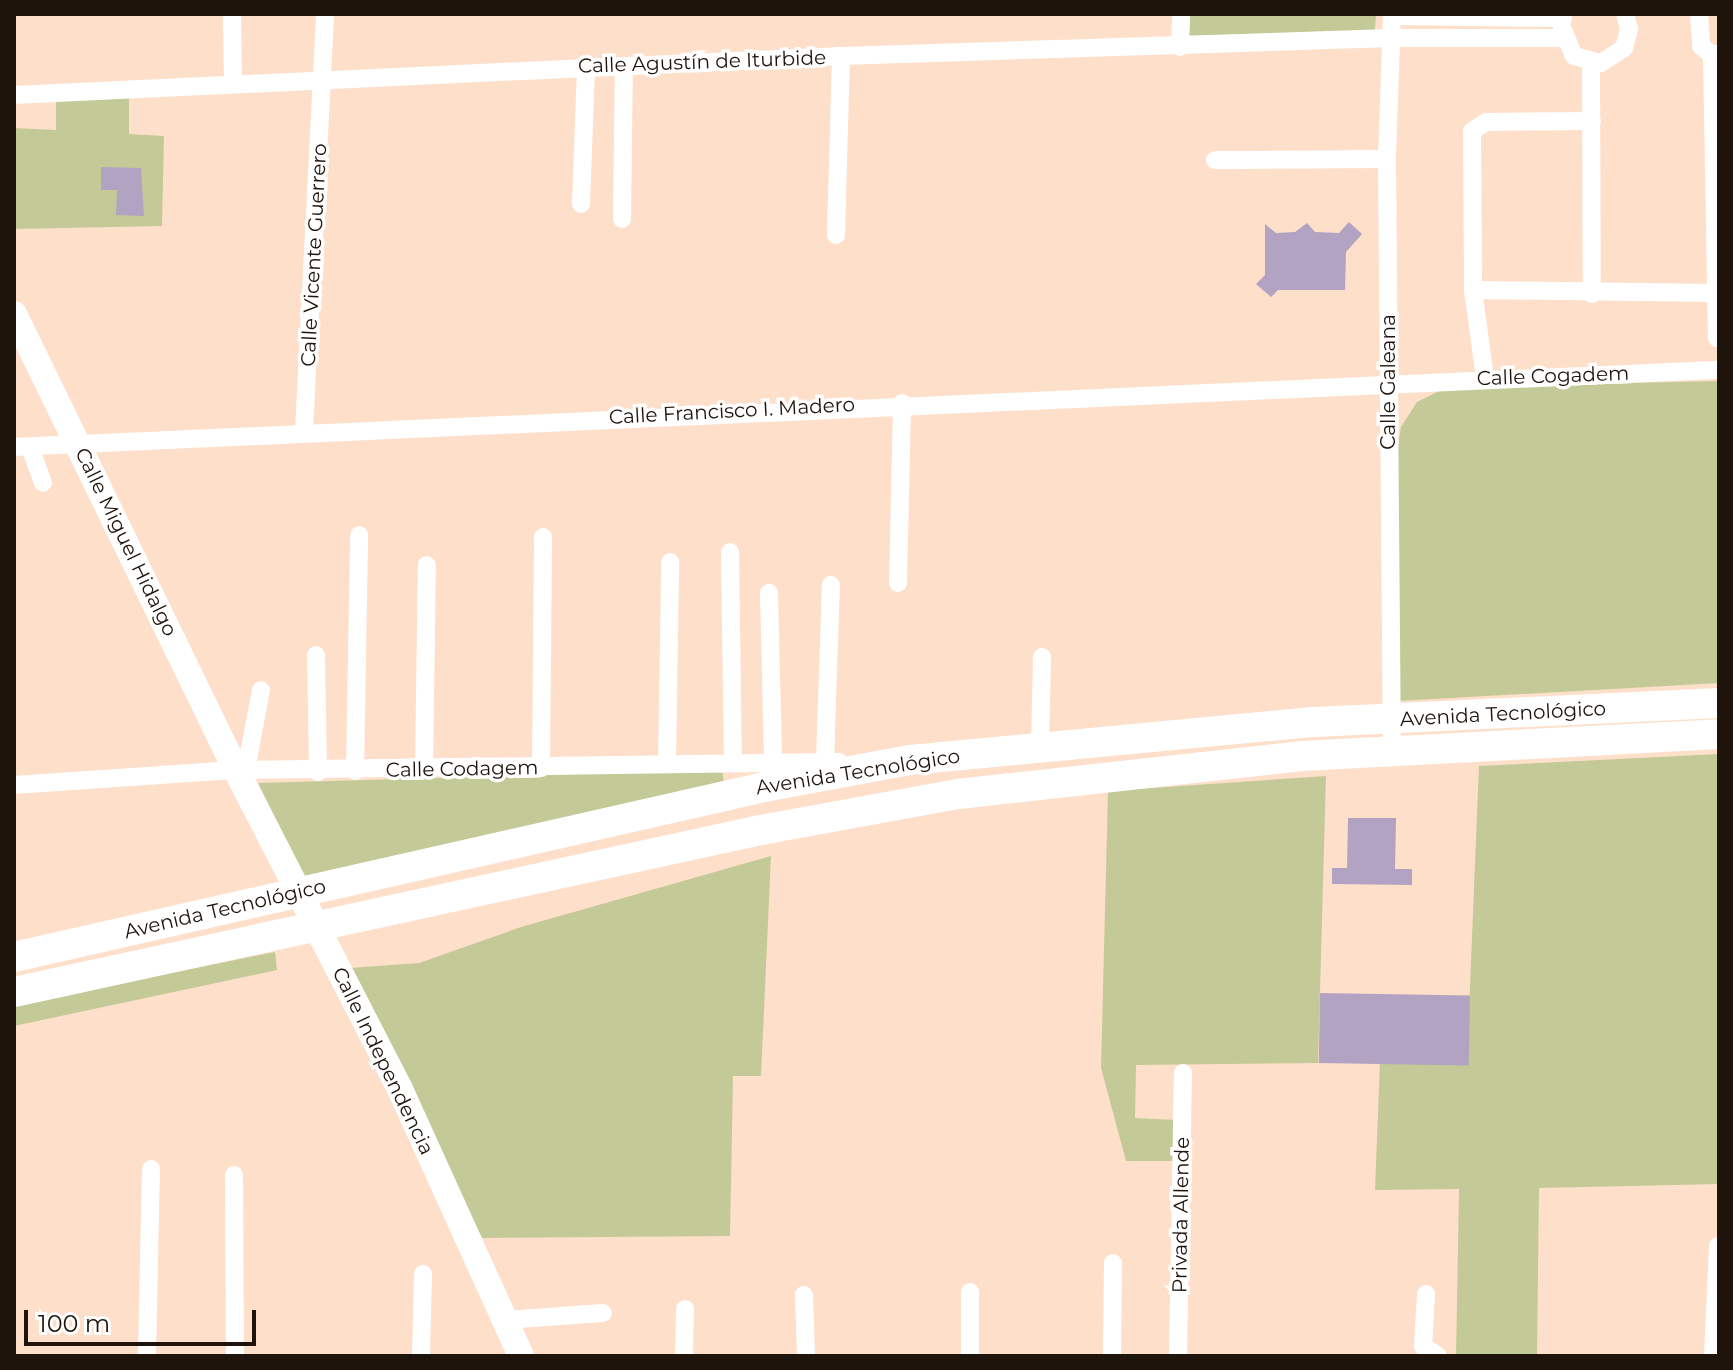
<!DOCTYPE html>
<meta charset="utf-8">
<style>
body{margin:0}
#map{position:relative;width:1733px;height:1370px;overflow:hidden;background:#fedfca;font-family:Montserrat,sans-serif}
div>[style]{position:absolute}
.green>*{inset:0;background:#c3ca98}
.building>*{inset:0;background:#b1a3c1;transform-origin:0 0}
.street>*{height:18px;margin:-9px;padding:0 9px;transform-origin:9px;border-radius:9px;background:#fff}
.secondary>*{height:26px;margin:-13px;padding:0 13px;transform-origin:13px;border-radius:13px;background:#fff}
.primary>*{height:30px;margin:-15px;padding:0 15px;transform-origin:15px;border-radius:15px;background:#fff}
span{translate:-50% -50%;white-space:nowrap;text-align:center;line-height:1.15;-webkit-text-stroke:7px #fff;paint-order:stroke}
.street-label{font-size:20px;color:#1e140c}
.frame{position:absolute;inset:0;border:16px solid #1e140c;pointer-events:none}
.scale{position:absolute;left:24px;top:1310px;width:232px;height:36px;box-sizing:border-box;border:4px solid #1e140c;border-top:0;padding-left:10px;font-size:24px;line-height:28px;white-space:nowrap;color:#1e140c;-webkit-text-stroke:6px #fff;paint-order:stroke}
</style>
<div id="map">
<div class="green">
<div style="clip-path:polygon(1190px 14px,1376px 14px,1375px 30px,1189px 36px)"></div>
<div style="clip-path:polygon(129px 96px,129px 134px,164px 136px,162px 226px,14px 229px,14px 128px,56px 130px,56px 100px)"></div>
<div style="clip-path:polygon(1719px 381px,1719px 683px,1398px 701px,1398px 445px,1401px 427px,1417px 402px,1447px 387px)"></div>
<div style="clip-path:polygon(1719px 754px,1719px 1184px,1539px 1188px,1537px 1356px,1456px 1356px,1459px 1189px,1375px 1190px,1380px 1062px,1467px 1059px,1479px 766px)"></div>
<div style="clip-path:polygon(722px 770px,724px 782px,304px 876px,258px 783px)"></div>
<div style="clip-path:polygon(1326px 776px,1318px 1063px,1136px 1065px,1135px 1118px,1176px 1120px,1176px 1161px,1126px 1161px,1101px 1068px,1108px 791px)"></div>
<div style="clip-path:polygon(771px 856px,761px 1076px,733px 1076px,730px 1236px,482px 1238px,350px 968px,419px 963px,521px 927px)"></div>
<div style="clip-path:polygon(275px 952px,277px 970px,14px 1026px,14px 1005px)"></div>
</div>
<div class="building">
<div style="clip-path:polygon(101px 167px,141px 168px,144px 216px,116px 215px,117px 190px,101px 190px)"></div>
<div style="clip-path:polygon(1349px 222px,1362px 234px,1346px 252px,1345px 290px,1278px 290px,1271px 297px,1256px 284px,1265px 275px,1265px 224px,1276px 233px,1295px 232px,1307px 223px,1315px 232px,1339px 233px)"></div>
<div style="clip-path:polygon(1348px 818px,1396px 818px,1395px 869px,1412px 869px,1412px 885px,1332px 884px,1332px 868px,1347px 868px)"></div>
<div style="left:1320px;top:993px;width:150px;height:70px;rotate:1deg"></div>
</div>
<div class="street">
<div style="left:232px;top:14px;width:69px;rotate:89.2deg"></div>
<div style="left:1392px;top:14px;width:145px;rotate:92deg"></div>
<div style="left:1387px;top:159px;width:592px;rotate:89.52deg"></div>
<div style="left:1699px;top:14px;width:32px;rotate:86deg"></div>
<div style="left:1701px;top:46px;width:14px;rotate:39deg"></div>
<div style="left:1712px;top:55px;width:7px;rotate:-8deg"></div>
<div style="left:1392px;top:16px;width:171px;rotate:0.7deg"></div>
<div style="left:1562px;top:27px;width:31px;rotate:68deg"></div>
<div style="left:1574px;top:56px;width:28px;rotate:15deg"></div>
<div style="left:1601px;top:63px;width:27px;rotate:-33deg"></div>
<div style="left:1624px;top:48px;width:20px;rotate:-75deg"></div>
<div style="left:1629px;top:29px;width:16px;rotate:-105deg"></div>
<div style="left:1180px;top:47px;width:33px;rotate:-88deg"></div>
<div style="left:1712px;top:55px;width:283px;rotate:89deg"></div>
<div style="left:1591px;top:63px;width:231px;rotate:89.8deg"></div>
<div style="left:14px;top:95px;width:828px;rotate:-2.7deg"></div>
<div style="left:841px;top:56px;width:550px;rotate:-1.87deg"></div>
<div style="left:1391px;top:38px;width:172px"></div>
<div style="left:1592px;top:121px;width:106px;rotate:179.5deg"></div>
<div style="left:1486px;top:122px;width:17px;rotate:147deg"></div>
<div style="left:1472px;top:131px;width:159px;rotate:89.6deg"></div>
<div style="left:1473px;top:290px;width:243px;rotate:0.7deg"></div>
<div style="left:1215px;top:160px;width:172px;rotate:-0.3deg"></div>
<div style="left:581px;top:204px;width:137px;rotate:-87.9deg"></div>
<div style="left:622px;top:219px;width:153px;rotate:-89.3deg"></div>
<div style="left:836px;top:235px;width:179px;rotate:-88.4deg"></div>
<div style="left:1473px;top:290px;width:89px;rotate:82.2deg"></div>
<div style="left:304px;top:431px;width:418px;rotate:-87.1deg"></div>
<div style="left:14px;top:447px;width:1707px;rotate:-2.59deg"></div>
<div style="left:30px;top:447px;width:38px;rotate:70deg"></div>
<div style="left:730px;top:552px;width:211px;rotate:89.2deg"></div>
<div style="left:898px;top:583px;width:180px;rotate:-88.7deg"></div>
<div style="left:769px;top:593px;width:169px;rotate:88.6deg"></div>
<div style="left:316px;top:655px;width:117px;rotate:89deg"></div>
<div style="left:1040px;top:746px;width:89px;rotate:-88.7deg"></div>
<div style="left:825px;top:762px;width:177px;rotate:-88.1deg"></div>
<div style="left:667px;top:764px;width:202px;rotate:-89.1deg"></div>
<div style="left:541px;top:768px;width:231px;rotate:-89.5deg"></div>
<div style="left:424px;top:769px;width:204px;rotate:-89.2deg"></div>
<div style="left:246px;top:770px;width:81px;rotate:-79.4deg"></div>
<div style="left:355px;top:771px;width:236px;rotate:-89deg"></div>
<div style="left:14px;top:785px;width:223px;rotate:-3.9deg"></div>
<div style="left:236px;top:770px;width:603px;rotate:-0.76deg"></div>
<div style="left:234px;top:1175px;width:181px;rotate:89.7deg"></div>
<div style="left:970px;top:1292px;width:64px;rotate:90deg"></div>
<div style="left:1426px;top:1294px;width:52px;rotate:93.3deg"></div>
<div style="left:1423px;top:1346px;width:18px;rotate:34deg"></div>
<div style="left:804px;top:1295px;width:61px;rotate:88.1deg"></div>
<div style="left:504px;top:1320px;width:99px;rotate:-4deg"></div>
<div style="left:147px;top:1356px;width:187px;rotate:-88.8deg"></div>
<div style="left:421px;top:1356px;width:82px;rotate:-88.6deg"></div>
<div style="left:684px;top:1356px;width:47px;rotate:-88.8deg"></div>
<div style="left:1112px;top:1356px;width:93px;rotate:-89.4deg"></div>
<div style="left:1178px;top:1356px;width:283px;rotate:-89deg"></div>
<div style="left:1713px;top:1356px;width:110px;rotate:-87.4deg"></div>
</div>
<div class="secondary">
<div style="left:14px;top:314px;width:507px;rotate:64.04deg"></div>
<div style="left:236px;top:770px;width:359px;rotate:62.8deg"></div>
<div style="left:400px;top:1089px;width:293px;rotate:65.6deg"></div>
</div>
<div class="primary">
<div style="left:14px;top:957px;width:769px;rotate:-12.77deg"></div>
<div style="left:764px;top:787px;width:148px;rotate:-10.5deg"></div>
<div style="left:910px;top:760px;width:407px;rotate:-5.4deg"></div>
<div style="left:1315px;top:722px;width:404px;rotate:-2.7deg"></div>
<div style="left:14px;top:992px;width:764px;rotate:-12.24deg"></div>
<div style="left:761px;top:830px;width:200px;rotate:-10.4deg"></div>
<div style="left:958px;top:794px;width:346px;rotate:-6.3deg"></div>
<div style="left:1302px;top:756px;width:418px;rotate:-3deg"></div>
</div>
<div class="street-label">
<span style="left:702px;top:62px;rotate:-2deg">Calle Agustín de Iturbide</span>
<span style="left:314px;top:255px;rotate:-87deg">Calle Vicente Guerrero</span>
<span style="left:1553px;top:376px;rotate:-2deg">Calle Cogadem</span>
<span style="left:1388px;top:382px;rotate:-90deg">Calle Galeana</span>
<span style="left:732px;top:411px;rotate:-3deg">Calle Francisco I. Madero</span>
<span style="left:126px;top:542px;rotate:64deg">Calle Miguel Hidalgo</span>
<span style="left:1503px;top:714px;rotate:-3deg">Avenida Tecnológico</span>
<span style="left:462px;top:769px;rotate:-1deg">Calle Codagem</span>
<span style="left:858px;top:772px;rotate:-9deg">Avenida Tecnológico</span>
<span style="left:225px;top:909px;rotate:-13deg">Avenida Tecnológico</span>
<span style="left:383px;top:1061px;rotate:64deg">Calle Independencia</span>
<span style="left:1181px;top:1215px;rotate:-89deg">Privada Allende</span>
</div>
<div class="frame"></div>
<div class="scale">100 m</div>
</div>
